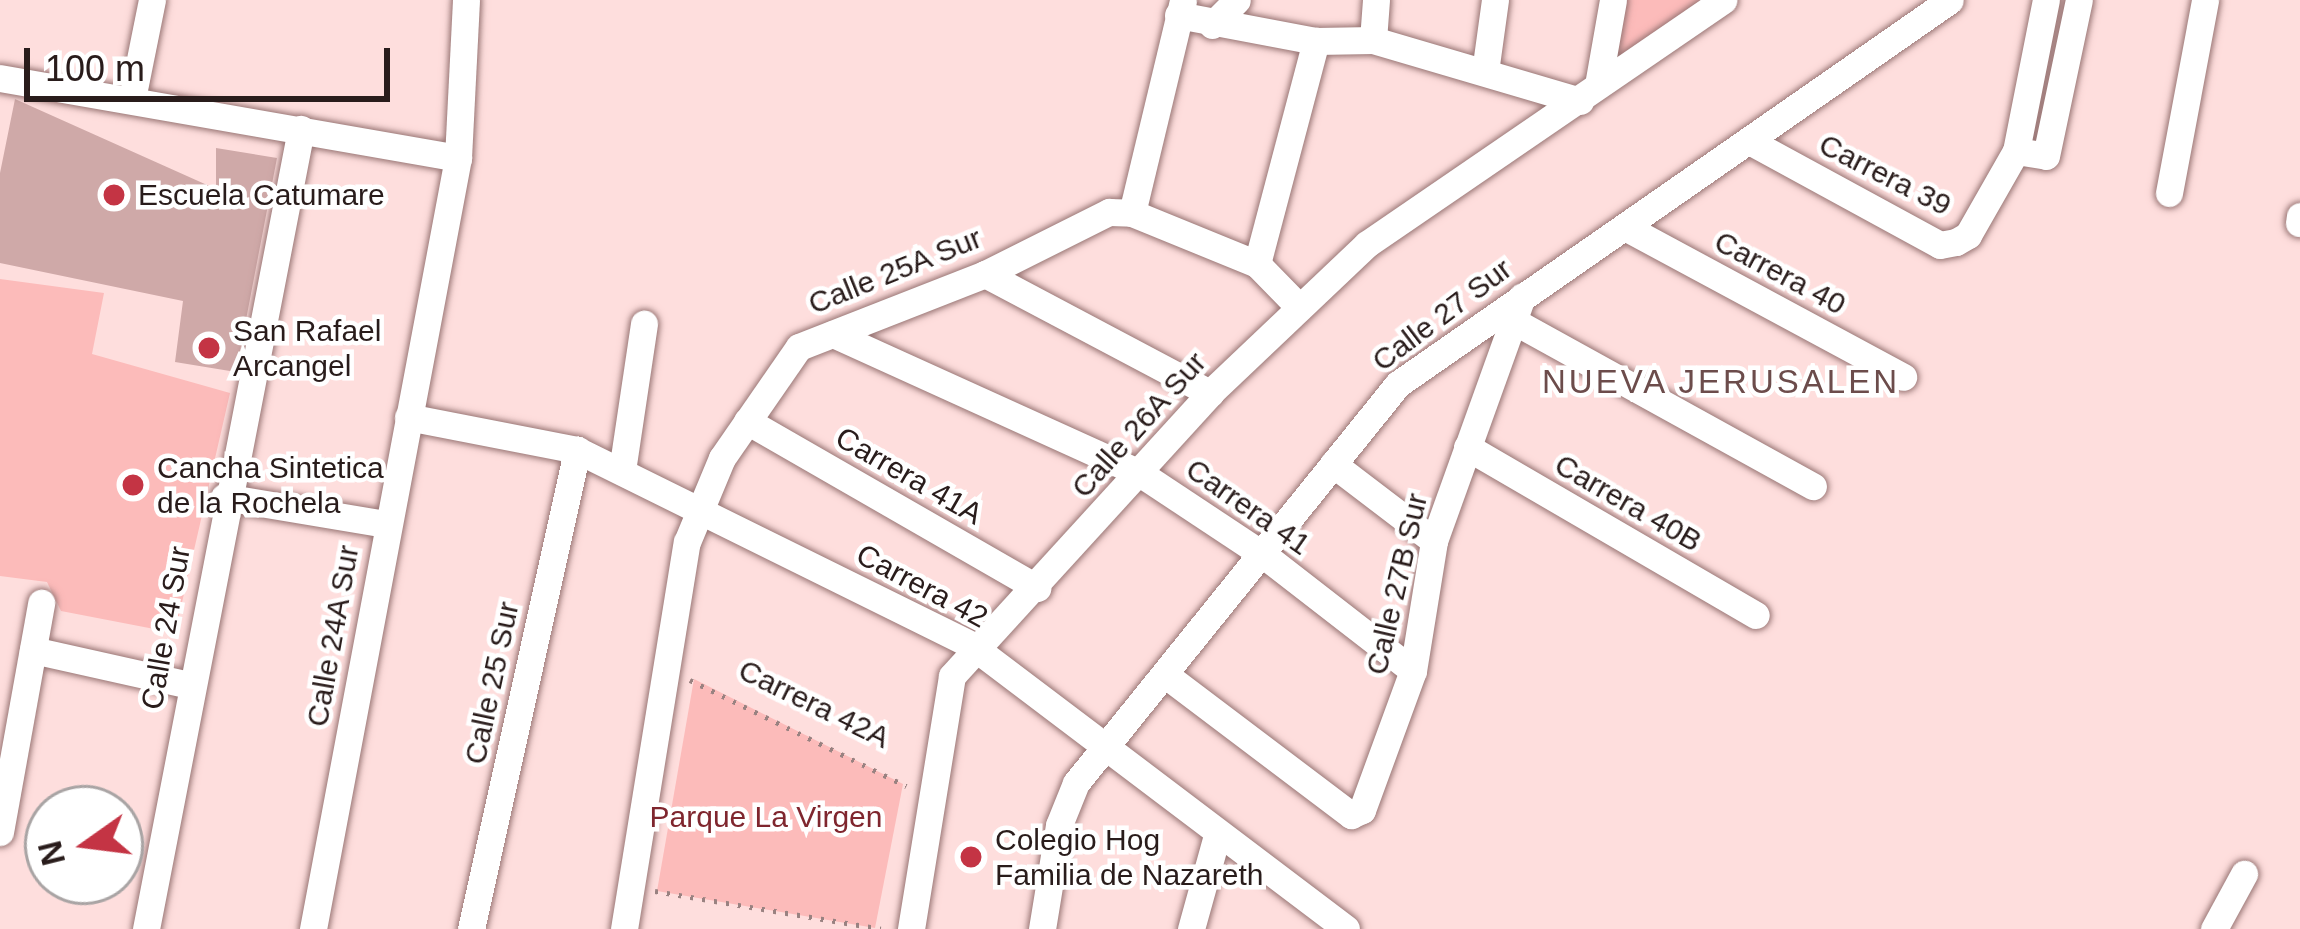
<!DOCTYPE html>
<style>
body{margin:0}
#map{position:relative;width:2300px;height:929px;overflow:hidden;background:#fededd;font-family:Helvetica,sans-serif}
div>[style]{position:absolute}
.green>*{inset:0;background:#fcbbba}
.building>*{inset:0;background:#cfa9a8}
.path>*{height:4.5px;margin-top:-2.25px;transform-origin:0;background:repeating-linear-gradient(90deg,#998281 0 3px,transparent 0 12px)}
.roads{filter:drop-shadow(0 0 3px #997675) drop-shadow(0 0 3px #997675)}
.minor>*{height:27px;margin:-13.5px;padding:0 13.5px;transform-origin:13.5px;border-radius:13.5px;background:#fff}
.dots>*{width:33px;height:33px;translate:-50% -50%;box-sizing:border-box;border:6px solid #fff;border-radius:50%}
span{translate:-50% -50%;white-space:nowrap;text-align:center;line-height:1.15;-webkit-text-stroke:9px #fff;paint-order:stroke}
.street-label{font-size:30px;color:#291c1b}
.poi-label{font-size:30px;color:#291c1b}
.left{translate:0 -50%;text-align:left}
.park-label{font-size:30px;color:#7f262e}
.neighbourhood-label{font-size:33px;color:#6c4c4b;letter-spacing:3px}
.north{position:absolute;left:24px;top:785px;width:120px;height:120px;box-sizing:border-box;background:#fff;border:3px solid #a9a4a4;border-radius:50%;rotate:256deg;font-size:33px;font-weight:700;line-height:48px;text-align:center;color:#291c1b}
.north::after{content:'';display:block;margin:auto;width:42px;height:54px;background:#c43444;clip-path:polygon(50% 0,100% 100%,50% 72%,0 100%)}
.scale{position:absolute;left:24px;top:48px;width:366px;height:54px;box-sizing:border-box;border:6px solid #291c1b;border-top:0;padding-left:15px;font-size:36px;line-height:42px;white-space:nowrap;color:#291c1b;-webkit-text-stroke:9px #fff;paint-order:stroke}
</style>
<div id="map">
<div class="green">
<div style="clip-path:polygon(1624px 0,1703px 0,1612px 69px)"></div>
<div style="clip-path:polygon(0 279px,104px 293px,92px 354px,230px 393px,175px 633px,61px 611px,47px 582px,0 576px)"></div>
<div style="clip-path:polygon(694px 679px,903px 784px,875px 928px,657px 891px)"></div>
</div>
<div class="building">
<div style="clip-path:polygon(15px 99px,216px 189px,216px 148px,277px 158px,236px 372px,175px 362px,183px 301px,0 263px,0 173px)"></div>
</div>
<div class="path">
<div style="left:690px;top:680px;width:241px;rotate:26.1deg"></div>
<div style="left:655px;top:891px;width:229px;rotate:9.5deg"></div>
</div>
<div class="roads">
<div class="minor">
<div style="left:1178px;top:15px;width:140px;rotate:10.7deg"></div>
<div style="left:1316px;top:41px;width:57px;rotate:-1deg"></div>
<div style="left:1373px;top:40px;width:216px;rotate:16.4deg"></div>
<div style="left:1212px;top:25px;width:35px;rotate:-45deg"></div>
<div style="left:1373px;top:40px;width:40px;rotate:-85.7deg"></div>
<div style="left:1485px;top:72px;width:73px;rotate:-82.1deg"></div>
<div style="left:0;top:78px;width:465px;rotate:9.9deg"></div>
<div style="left:1598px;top:85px;width:86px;rotate:-80deg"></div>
<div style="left:132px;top:99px;width:101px;rotate:-78.6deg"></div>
<div style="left:1751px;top:142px;width:215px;rotate:28.6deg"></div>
<div style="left:1940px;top:245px;width:16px;rotate:-11deg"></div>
<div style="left:1956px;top:242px;width:14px;rotate:-30deg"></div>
<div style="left:1968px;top:235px;width:97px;rotate:-60.3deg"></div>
<div style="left:2016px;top:151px;width:154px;rotate:-78.8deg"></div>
<div style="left:2016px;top:151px;width:30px;rotate:9deg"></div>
<div style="left:2046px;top:156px;width:159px;rotate:-78.1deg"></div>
<div style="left:2169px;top:193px;width:196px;rotate:-79.4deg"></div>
<div style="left:1132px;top:213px;width:218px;rotate:-76.5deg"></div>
<div style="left:2299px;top:223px;width:7px;rotate:-82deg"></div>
<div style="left:1625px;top:227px;width:316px;rotate:28.3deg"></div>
<div style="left:1257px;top:264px;width:231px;rotate:-75.2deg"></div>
<div style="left:985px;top:274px;width:255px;rotate:27.9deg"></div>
<div style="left:1510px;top:319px;width:346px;rotate:28.9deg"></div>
<div style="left:833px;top:334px;width:338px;rotate:24.4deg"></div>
<div style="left:1141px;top:474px;width:149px;rotate:33.5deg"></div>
<div style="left:1265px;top:556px;width:187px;rotate:37.8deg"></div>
<div style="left:408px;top:417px;width:172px;rotate:11deg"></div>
<div style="left:577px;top:450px;width:440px;rotate:26.3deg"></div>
<div style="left:971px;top:645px;width:470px;rotate:37.1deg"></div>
<div style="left:747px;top:421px;width:335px;rotate:29.9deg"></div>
<div style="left:1467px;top:447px;width:334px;rotate:30.2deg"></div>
<div style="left:1333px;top:464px;width:127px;rotate:37.3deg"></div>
<div style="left:622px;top:471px;width:149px;rotate:-81.5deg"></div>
<div style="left:224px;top:497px;width:164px;rotate:9.5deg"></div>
<div style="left:33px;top:650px;width:160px;rotate:12.6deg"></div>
<div style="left:1167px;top:676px;width:231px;rotate:37.1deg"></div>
<div style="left:1351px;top:815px;width:12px;rotate:-24deg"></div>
<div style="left:1362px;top:810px;width:148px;rotate:-69.9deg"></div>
<div style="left:1413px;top:671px;width:132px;rotate:-80.8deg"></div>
<div style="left:1434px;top:541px;width:260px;rotate:-70.2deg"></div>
<div style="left:0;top:832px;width:233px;rotate:-79.8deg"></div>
<div style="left:146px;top:929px;width:815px;rotate:-79.03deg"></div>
<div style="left:313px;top:929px;width:785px;rotate:-79.35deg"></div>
<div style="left:458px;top:158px;width:158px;rotate:-87.1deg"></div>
<div style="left:471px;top:929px;width:491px;rotate:-77.5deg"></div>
<div style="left:624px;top:929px;width:392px;rotate:-80.8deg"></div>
<div style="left:687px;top:542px;width:91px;rotate:-67.4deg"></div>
<div style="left:722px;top:458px;width:135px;rotate:-55.3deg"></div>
<div style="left:799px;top:347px;width:200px;rotate:-21.4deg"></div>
<div style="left:985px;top:274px;width:139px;rotate:-26.6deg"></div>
<div style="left:1109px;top:212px;width:23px;rotate:2deg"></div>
<div style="left:1132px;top:213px;width:135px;rotate:22.2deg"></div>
<div style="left:1257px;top:264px;width:57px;rotate:45.7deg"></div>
<div style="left:911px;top:929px;width:256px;rotate:-80.8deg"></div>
<div style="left:952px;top:676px;width:383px;rotate:-47.6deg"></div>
<div style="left:1210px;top:393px;width:216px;rotate:-43.5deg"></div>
<div style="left:1367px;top:244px;width:432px;rotate:-34.4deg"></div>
<div style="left:1042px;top:929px;width:105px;rotate:-80.7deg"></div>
<div style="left:1059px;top:825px;width:45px;rotate:-68deg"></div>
<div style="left:1076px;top:783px;width:513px;rotate:-51.1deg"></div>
<div style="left:1398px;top:384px;width:672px;rotate:-34.82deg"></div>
<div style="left:1191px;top:929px;width:98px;rotate:-74.5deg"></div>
<div style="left:2214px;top:929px;width:63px;rotate:-61.4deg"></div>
</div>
</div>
<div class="dots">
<div style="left:114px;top:195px;background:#c43444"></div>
<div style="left:209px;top:348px;background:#c43444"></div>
<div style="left:133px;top:485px;background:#c43444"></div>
<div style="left:971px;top:857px;background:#c43444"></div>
</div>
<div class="street-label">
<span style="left:1885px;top:175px;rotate:27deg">Carrera 39</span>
<span style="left:895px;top:271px;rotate:-22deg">Calle 25A Sur</span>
<span style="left:1780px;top:273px;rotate:28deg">Carrera 40</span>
<span style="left:1442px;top:315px;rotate:-37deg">Calle 27 Sur</span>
<span style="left:1139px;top:425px;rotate:-48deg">Calle 26A Sur</span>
<span style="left:909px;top:476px;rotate:30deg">Carrera 41A</span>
<span style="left:1628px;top:503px;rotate:30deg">Carrera 40B</span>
<span style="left:1248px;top:507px;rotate:35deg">Carrera 41</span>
<span style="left:1397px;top:584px;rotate:-77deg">Calle 27B Sur</span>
<span style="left:922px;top:586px;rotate:28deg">Carrera 42</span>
<span style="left:166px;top:628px;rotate:-80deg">Calle 24 Sur</span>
<span style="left:333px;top:636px;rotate:-80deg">Calle 24A Sur</span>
<span style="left:492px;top:683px;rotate:-78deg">Calle 25 Sur</span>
<span style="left:814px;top:704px;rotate:26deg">Carrera 42A</span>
</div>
<div class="poi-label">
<span class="left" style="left:138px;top:195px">Escuela Catumare</span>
<span class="left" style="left:233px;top:348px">San Rafael<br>Arcangel</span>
<span class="left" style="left:157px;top:485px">Cancha Sintetica<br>de la Rochela</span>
<span class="left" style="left:995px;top:857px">Colegio Hog<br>Familia de Nazareth</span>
</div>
<div class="park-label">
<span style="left:766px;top:817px">Parque La Virgen</span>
</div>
<div class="neighbourhood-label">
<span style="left:1721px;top:382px">NUEVA JERUSALEN</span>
</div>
<div class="north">N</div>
<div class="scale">100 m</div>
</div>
